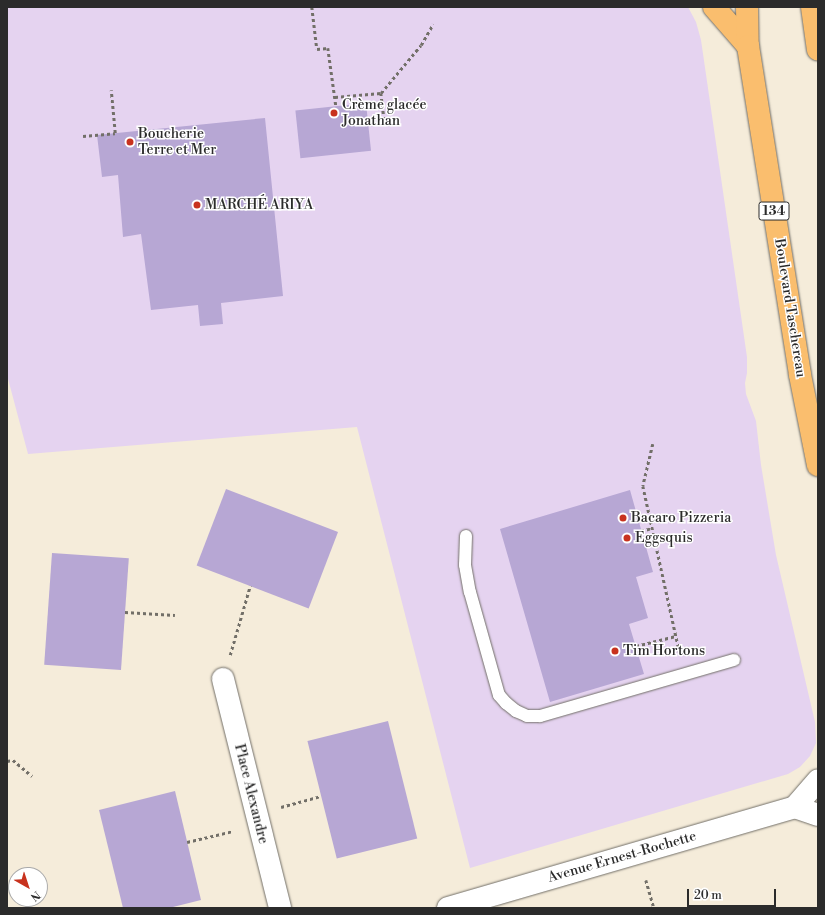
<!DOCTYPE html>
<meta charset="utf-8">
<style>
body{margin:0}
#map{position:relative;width:825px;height:915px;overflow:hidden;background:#f5ecda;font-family:"Libre Bodoni",serif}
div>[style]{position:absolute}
.built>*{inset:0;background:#e5d3f0}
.building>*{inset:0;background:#b7a7d4;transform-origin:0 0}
.path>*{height:2.5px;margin-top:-1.25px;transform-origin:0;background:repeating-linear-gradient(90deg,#726f68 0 3px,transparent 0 6px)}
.roads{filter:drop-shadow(0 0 1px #726f68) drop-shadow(0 0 1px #726f68)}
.service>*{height:12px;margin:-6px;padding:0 6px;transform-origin:6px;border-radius:6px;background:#fff}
.minor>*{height:22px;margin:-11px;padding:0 11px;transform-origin:11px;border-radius:11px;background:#fff}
.primary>*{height:22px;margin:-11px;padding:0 11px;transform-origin:11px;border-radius:11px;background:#fabe6e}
.dots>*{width:11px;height:11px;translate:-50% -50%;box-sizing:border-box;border:2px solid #fff;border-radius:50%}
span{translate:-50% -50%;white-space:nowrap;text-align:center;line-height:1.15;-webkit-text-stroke:3px #fff;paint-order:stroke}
.shield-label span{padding:1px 3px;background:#fff;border:1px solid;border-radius:3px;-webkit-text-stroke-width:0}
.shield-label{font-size:13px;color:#2b2b2b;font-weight:700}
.poi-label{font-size:14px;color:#2b2b2b}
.left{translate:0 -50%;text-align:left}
.street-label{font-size:14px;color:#2b2b2b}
.frame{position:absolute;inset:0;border:8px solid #2b2b2b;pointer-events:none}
.north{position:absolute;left:8px;top:867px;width:40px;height:40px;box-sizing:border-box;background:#fff;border:1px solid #aaa;border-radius:50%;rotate:141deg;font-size:11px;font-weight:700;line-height:16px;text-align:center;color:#2b2b2b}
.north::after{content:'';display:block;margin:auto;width:14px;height:18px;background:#c8321e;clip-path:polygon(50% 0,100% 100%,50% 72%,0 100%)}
.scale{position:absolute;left:687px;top:889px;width:89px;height:18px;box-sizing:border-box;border:2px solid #2b2b2b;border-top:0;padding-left:5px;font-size:12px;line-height:14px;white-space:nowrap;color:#2b2b2b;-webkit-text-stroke:3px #fff;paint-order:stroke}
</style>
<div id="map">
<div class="built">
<div style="clip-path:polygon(7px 7px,688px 7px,696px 22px,701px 40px,747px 357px,747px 373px,745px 383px,746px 394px,756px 421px,761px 465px,776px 555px,815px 722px,816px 743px,810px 756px,800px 767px,788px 774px,470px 868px,357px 427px,28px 454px,7px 375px)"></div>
</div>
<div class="building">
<div style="left:366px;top:103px;width:48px;height:71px;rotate:84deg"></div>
<div style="clip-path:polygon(265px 118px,283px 296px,221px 303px,223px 324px,200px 326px,198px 305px,151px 310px,141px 234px,123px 237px,118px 175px,102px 177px,97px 135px)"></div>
<div style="left:226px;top:489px;width:120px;height:82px;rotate:21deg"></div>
<div style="clip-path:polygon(630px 490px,653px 572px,636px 577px,648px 618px,629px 624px,644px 674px,550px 702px,500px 529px)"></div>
<div style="left:52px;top:553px;width:77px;height:112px;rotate:4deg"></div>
<div style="left:388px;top:721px;width:121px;height:83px;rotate:76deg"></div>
<div style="clip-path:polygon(175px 791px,201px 900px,169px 908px,123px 908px,99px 810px)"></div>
</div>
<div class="path">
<div style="left:312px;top:7px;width:42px;rotate:83.2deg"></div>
<div style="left:317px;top:49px;width:11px;rotate:-5deg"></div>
<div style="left:328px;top:48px;width:59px;rotate:82.1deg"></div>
<div style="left:381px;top:93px;width:31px;rotate:83deg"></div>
<div style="left:335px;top:97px;width:46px;rotate:-5deg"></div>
<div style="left:381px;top:93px;width:62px;rotate:-50.2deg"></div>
<div style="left:421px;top:45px;width:24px;rotate:-60deg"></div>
<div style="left:83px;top:136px;width:32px;rotate:-5deg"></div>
<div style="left:115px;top:133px;width:43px;rotate:-95.3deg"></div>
<div style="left:653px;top:444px;width:43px;rotate:103.4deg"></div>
<div style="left:643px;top:486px;width:172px;rotate:77.6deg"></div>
<div style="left:641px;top:531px;width:11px;rotate:-15deg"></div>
<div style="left:125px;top:612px;width:50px;rotate:3.4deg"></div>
<div style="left:636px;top:646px;width:41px;rotate:-14deg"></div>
<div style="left:230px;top:655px;width:72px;rotate:-73.8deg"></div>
<div style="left:7px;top:761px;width:6px;rotate:-9deg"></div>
<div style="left:13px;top:760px;width:25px;rotate:40deg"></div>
<div style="left:281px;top:807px;width:41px;rotate:-15.4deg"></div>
<div style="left:187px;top:842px;width:47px;rotate:-13.4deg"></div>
<div style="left:646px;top:880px;width:29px;rotate:74deg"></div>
</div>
<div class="roads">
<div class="service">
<div style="left:466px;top:536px;width:29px;rotate:92deg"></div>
<div style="left:465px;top:565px;width:27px;rotate:80deg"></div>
<div style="left:470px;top:592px;width:107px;rotate:74.3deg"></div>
<div style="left:499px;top:695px;width:11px;rotate:49deg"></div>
<div style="left:506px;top:703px;width:13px;rotate:39deg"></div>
<div style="left:516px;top:711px;width:12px;rotate:24deg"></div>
<div style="left:527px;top:716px;width:13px"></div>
<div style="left:540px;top:716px;width:202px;rotate:-16.1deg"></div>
</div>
<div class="minor">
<div style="left:223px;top:679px;width:236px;rotate:76deg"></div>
<div style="left:795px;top:807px;width:24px;rotate:19deg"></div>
<div style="left:448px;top:908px;width:361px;rotate:-16.2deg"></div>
<div style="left:795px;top:807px;width:35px;rotate:-49deg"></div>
</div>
<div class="primary">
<div style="left:714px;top:7px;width:52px;rotate:48.9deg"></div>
<div style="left:747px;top:7px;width:39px;rotate:89deg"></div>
<div style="left:748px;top:46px;width:333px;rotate:81deg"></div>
<div style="left:800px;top:375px;width:92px;rotate:78.7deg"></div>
<div style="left:812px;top:7px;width:43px;rotate:82.1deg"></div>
</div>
</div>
<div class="dots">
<div style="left:334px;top:113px;background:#c8321e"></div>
<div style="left:130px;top:142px;background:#c8321e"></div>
<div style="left:197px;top:205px;background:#c8321e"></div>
<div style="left:623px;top:518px;background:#c8321e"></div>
<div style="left:627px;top:538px;background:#c8321e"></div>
<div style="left:615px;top:651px;background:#c8321e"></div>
</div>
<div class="shield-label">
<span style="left:774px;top:211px">134</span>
</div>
<div class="poi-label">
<span class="left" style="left:342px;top:113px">Crème glacée<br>Jonathan</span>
<span class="left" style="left:138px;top:142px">Boucherie<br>Terre et Mer</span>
<span class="left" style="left:205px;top:205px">MARCHÉ ARIYA</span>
<span class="left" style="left:631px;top:518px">Bacaro Pizzeria</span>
<span class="left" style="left:635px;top:538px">Eggsquis</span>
<span class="left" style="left:623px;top:651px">Tim Hortons</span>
</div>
<div class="street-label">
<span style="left:790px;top:308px;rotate:81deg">Boulevard Taschereau</span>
<span style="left:251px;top:794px;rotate:76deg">Place Alexandre</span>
<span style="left:622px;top:857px;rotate:-16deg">Avenue Ernest-Rochette</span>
</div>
<div class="frame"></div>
<div class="north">N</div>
<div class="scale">20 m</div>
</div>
